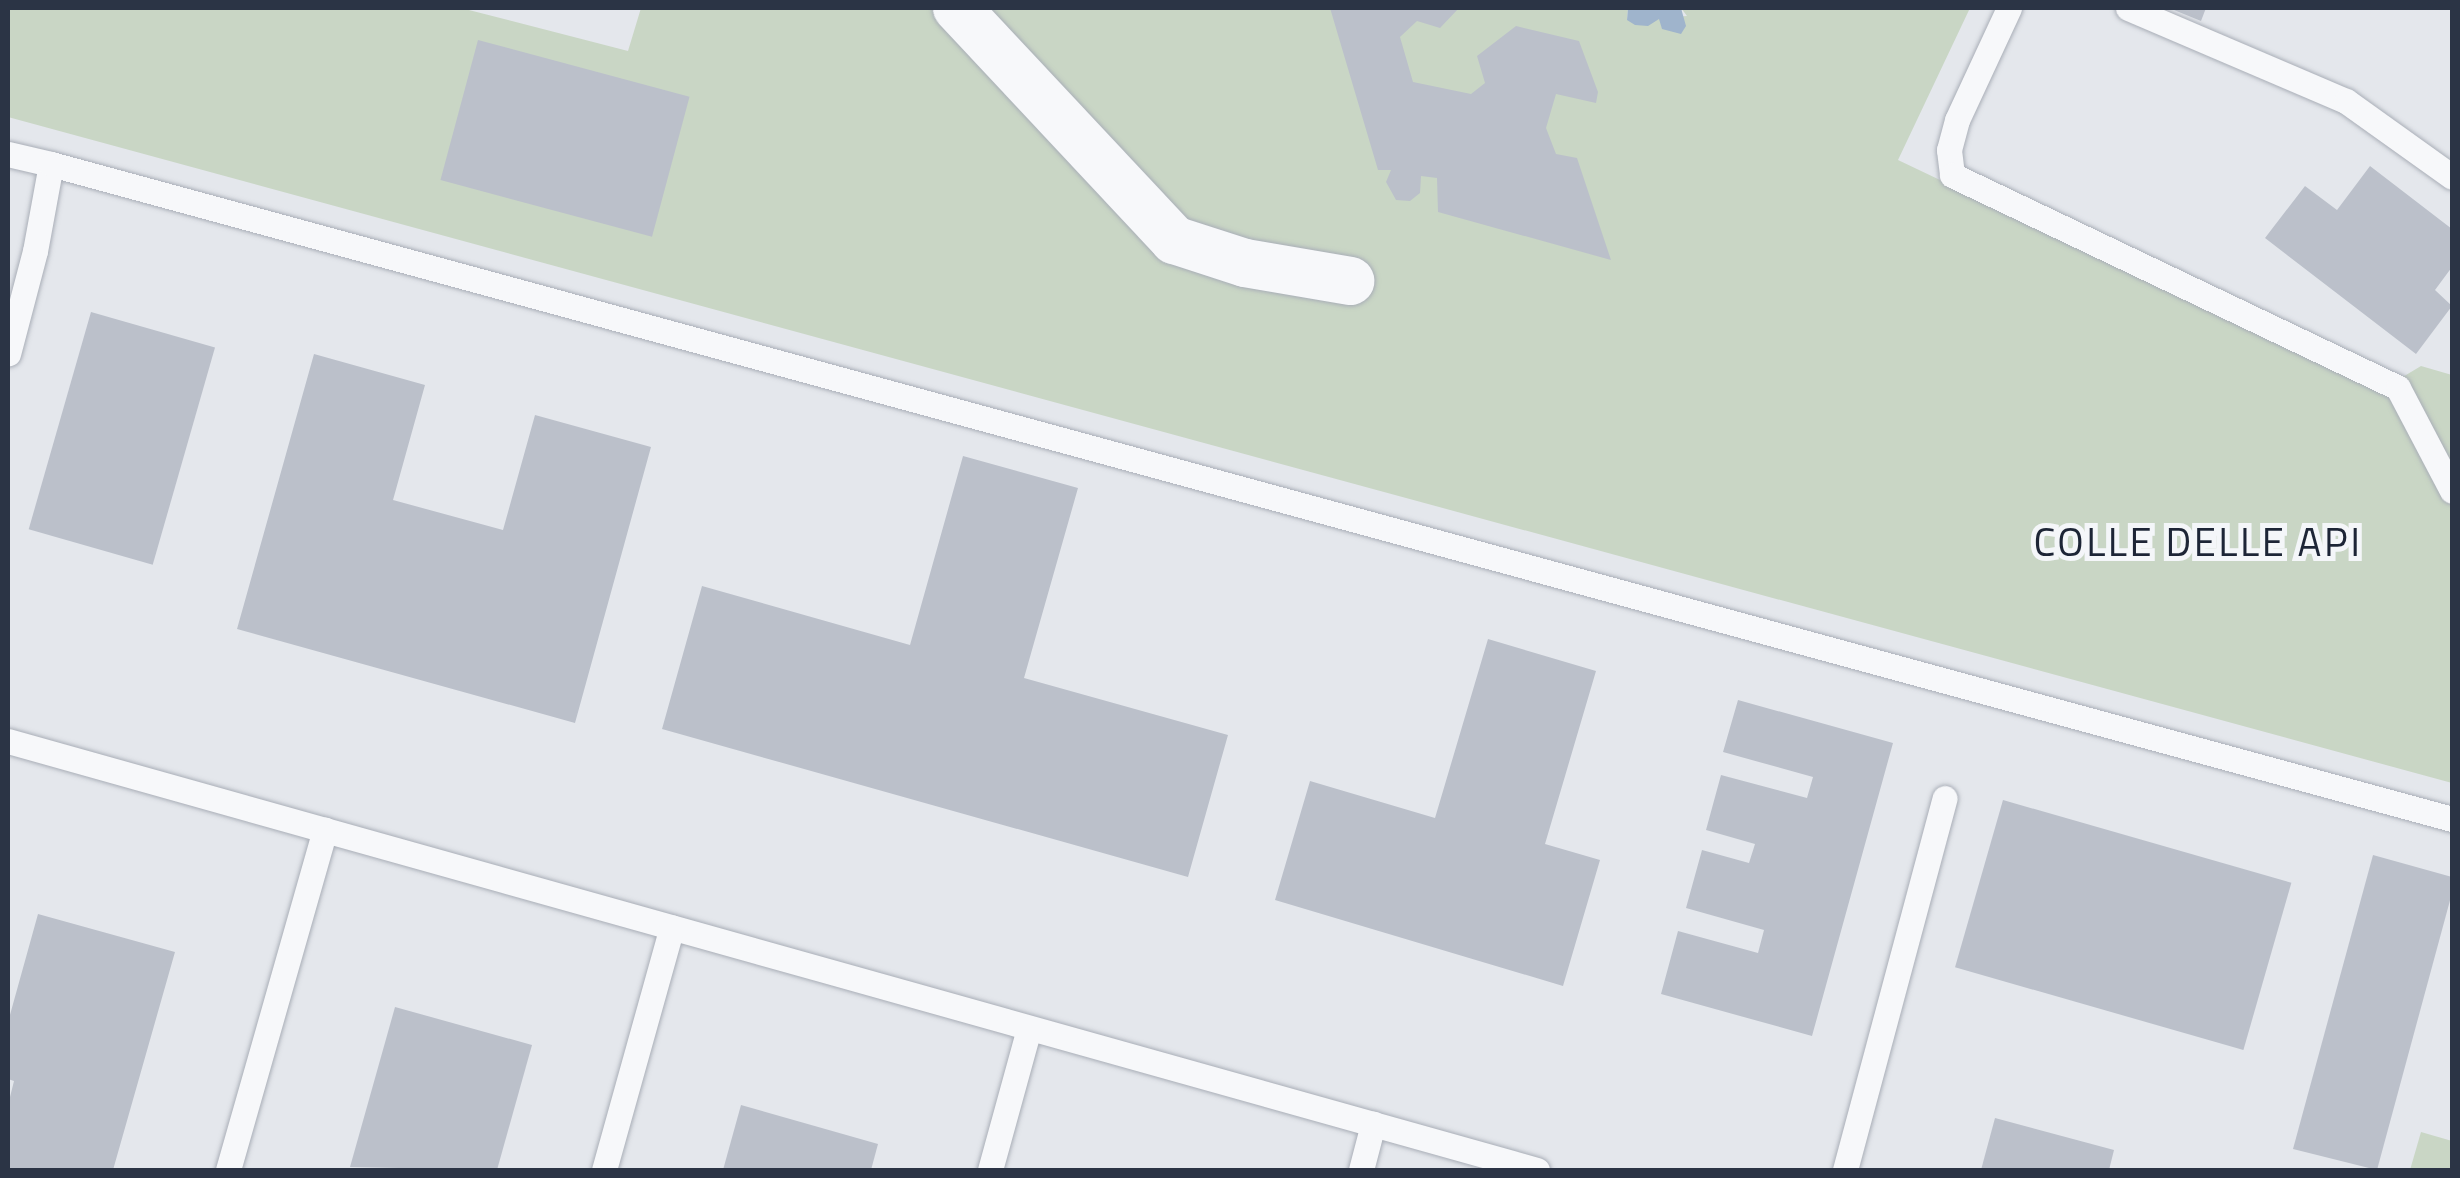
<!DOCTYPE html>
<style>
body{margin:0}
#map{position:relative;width:2460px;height:1178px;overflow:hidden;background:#e4e7ec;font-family:"Titillium Web",sans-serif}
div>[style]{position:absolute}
.green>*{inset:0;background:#c9d6c5}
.water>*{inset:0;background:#9fb4cc}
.building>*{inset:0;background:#bbc0ca;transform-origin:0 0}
.roads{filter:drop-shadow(0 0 2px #a9aeb7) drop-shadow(0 0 2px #a9aeb7)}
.lane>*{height:25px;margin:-12.5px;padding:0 12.5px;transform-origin:12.5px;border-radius:12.5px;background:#f7f8fa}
.street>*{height:48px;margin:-24px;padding:0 24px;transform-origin:24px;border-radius:24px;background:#f7f8fa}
span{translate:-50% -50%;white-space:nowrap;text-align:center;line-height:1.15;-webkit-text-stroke:10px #f4f6f9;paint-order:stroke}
.quarter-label{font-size:40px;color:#1d2536;letter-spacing:2.5px}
.frame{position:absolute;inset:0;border:10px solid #2b3445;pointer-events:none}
</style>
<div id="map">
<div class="green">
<div style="clip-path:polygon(8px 8px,461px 8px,628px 51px,641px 8px,1628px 8px,1627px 20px,1687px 16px,1681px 8px,1970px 8px,1898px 160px,2381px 390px,2421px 366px,2452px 375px,2452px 783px,8px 117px)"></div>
<div style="clip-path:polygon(2421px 1132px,2452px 1141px,2452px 1170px,2410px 1170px)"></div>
</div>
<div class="water">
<div style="clip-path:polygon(1628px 8px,1681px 8px,1686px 26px,1681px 34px,1662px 29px,1659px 19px,1648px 26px,1635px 25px,1627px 20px)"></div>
</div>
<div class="building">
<div style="clip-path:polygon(1330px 8px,1459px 8px,1440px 28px,1417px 21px,1400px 37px,1413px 82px,1471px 94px,1485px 83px,1477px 56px,1516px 26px,1579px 41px,1598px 92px,1596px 103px,1556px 94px,1546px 128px,1556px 154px,1577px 158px,1611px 260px,1438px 212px,1437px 178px,1421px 176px,1420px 193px,1410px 201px,1396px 200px,1386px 182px,1391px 170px,1378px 170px)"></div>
<div style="clip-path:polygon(2169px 8px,2206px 8px,2201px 21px)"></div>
<div style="left:478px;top:40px;width:219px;height:145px;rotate:15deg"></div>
<div style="clip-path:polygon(2370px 166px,2452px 229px,2452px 267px,2435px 290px,2452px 306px,2416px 354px,2265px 238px,2305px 186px,2337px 210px)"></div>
<div style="left:91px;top:312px;width:129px;height:226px;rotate:16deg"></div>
<div style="clip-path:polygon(314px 354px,425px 385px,393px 500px,503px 530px,535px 415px,651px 447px,575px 723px,237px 629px)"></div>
<div style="clip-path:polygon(963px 456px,1078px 488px,1024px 678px,1228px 735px,1188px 877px,662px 729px,702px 586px,910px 645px)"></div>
<div style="clip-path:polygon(1488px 639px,1596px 671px,1545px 844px,1600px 860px,1563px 986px,1275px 900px,1310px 781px,1435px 818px)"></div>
<div style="clip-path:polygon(1738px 700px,1893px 743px,1812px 1036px,1661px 994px,1678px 931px,1758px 953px,1764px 930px,1686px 908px,1702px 850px,1749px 863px,1755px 844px,1706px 830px,1721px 775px,1807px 798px,1813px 777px,1723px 752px)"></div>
<div style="left:2003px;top:800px;width:300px;height:174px;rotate:16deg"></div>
<div style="clip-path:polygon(2373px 855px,2452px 877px,2452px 893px,2377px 1170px,2293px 1149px)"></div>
<div style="clip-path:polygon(38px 914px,175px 952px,113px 1170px,8px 1170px,8px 1105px,14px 1081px,8px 1079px,8px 1022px)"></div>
<div style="clip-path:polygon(395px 1007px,532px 1045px,497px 1170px,350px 1167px)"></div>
<div style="clip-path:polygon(741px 1105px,878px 1144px,871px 1170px,723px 1170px)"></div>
<div style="clip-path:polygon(1995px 1118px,2114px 1150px,2109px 1170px,1981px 1170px)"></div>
</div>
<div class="roads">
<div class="lane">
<div style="left:2009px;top:8px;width:123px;rotate:114.9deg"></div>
<div style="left:1957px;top:120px;width:31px;rotate:105deg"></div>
<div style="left:1949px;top:150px;width:25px;rotate:83deg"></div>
<div style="left:1952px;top:175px;width:494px;rotate:25.5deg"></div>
<div style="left:2398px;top:388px;width:116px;rotate:62.3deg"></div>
<div style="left:2128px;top:8px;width:237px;rotate:23.1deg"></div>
<div style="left:2346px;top:101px;width:130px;rotate:35.6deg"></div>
<div style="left:8px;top:154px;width:44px;rotate:13.1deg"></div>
<div style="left:51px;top:164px;width:88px;rotate:100.4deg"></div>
<div style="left:35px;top:251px;width:106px;rotate:104.7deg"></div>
<div style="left:51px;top:164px;width:2489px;rotate:15.26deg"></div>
<div style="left:8px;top:741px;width:1588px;rotate:15.67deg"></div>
<div style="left:228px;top:1170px;width:354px;rotate:-74.1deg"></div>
<div style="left:604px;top:1170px;width:252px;rotate:-74.4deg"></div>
<div style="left:990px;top:1170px;width:147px;rotate:-74.6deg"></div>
<div style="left:1361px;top:1170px;width:48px;rotate:-75.4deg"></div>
<div style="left:1845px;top:1170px;width:385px;rotate:-75deg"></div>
</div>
<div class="street">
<div style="left:957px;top:8px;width:318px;rotate:46.9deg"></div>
<div style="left:1174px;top:240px;width:75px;rotate:17.9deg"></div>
<div style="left:1245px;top:263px;width:107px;rotate:9.7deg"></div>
</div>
</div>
<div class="quarter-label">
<span style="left:2198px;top:542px">COLLE DELLE API</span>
</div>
<div class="frame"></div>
</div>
